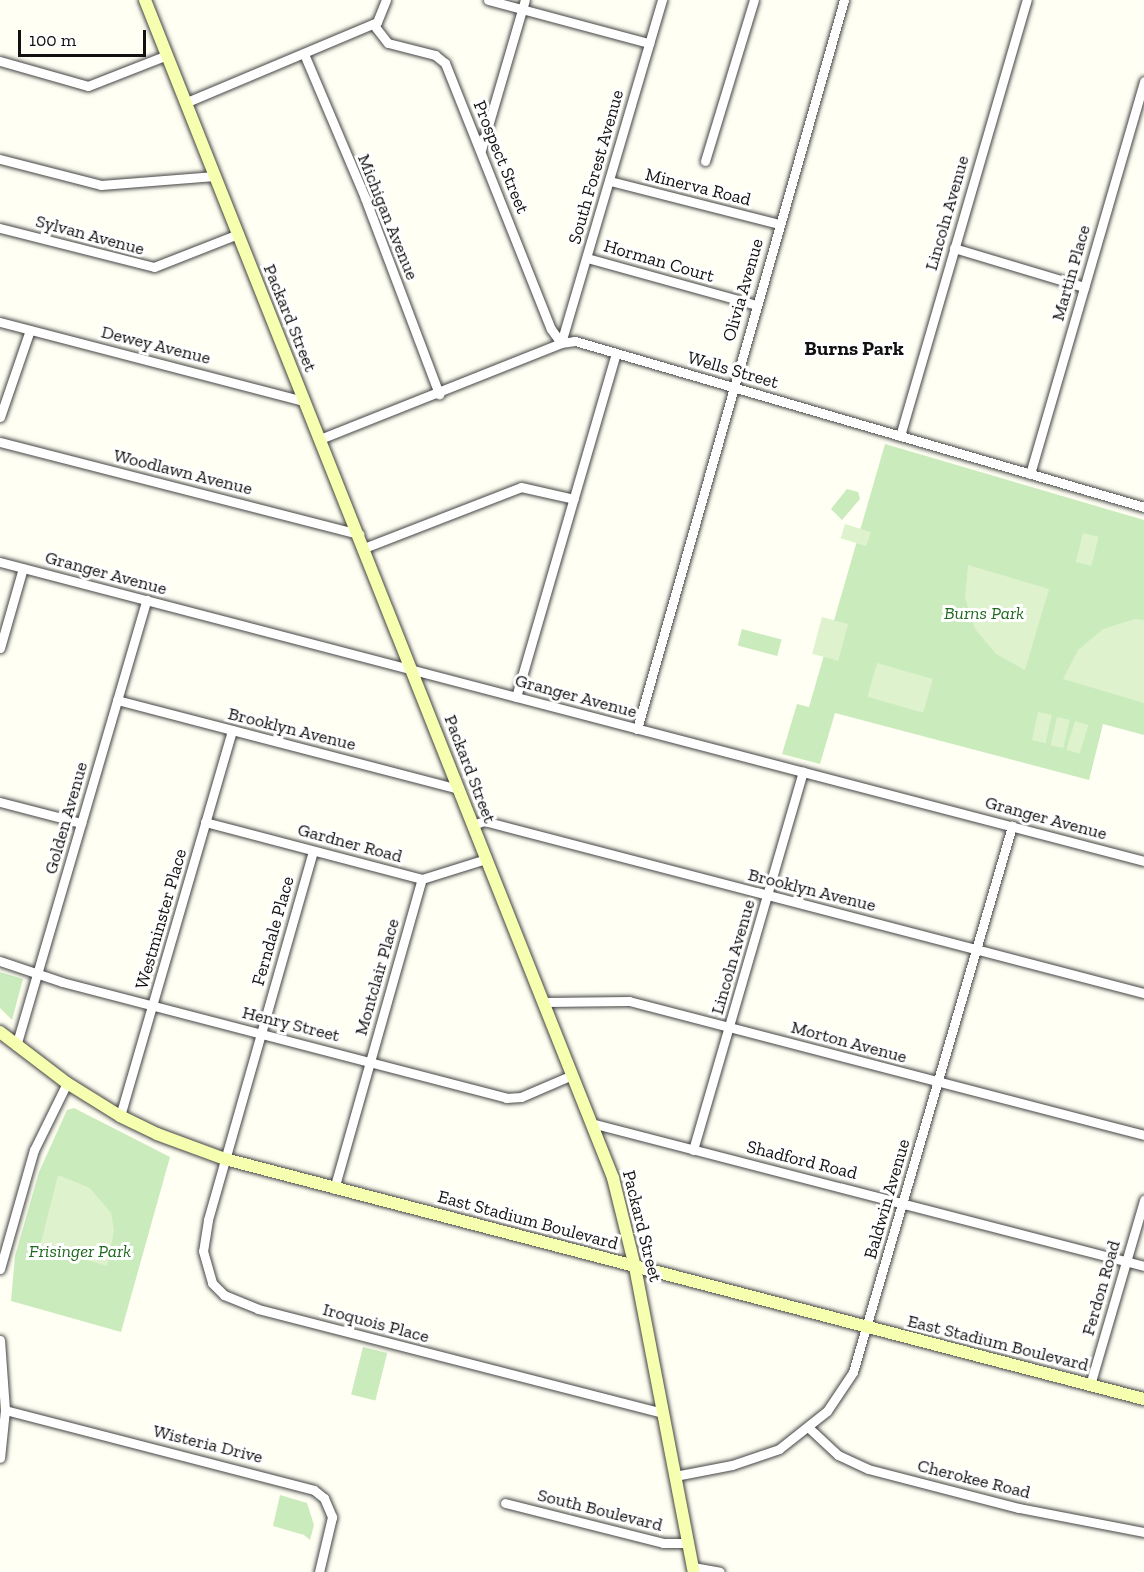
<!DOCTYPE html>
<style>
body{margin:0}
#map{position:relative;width:1144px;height:1572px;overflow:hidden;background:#fffff4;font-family:"Zilla Slab",serif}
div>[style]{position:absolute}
.green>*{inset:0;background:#caebbc;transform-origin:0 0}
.pitch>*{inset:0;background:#def2ce;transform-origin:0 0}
.roads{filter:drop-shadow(0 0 2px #444) drop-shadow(0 0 2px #444)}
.street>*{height:9px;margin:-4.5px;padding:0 4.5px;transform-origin:4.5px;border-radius:4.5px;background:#fff}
.secondary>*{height:12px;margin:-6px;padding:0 6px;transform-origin:6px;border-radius:6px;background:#f6ffaf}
span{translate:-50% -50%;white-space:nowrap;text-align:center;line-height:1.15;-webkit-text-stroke:6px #fff;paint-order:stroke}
.street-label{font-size:18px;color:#111}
.park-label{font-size:18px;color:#1f6a20;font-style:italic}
.neighbourhood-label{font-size:20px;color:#111;font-weight:700}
.scale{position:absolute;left:18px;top:30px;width:128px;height:27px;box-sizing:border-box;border:3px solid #111;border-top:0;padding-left:8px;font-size:18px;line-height:21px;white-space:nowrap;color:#111;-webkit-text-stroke:4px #fff;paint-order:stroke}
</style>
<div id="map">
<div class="green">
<div style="clip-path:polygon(885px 444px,1144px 520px,1144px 735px,1103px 724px,1089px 780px,835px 713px,820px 764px,782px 754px,797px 704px,809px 707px)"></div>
<div style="clip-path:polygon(847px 489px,858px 492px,860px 499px,842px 520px,831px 509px)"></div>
<div style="left:742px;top:629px;width:41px;height:17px;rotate:15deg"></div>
<div style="clip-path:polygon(0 972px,23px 979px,12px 1020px,0 1008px)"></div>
<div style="clip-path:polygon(74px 1108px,170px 1157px,121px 1332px,11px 1301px,15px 1256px,39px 1172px,67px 1110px)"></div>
<div style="left:363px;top:1347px;width:25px;height:49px;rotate:14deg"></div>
<div style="clip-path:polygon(280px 1495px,307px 1503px,314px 1525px,310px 1540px,304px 1535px,273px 1526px)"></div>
</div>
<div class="pitch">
<div style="left:845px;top:524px;width:27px;height:15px;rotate:17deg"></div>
<div style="left:1083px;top:533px;width:16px;height:30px;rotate:14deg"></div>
<div style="clip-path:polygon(968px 565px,1049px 589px,1025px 670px,996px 654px,975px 629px,965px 598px)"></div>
<div style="left:822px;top:617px;width:27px;height:38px;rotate:15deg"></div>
<div style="clip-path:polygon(1135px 619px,1144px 620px,1144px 703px,1063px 679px,1078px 650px,1103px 629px)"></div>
<div style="left:877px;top:663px;width:58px;height:35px;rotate:16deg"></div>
<div style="left:1038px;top:712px;width:14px;height:29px;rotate:12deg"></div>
<div style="left:1057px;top:717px;width:13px;height:29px;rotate:13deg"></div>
<div style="left:1075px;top:721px;width:14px;height:30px;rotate:17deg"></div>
<div style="clip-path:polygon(58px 1175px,90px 1188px,111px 1213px,114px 1231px,107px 1266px,40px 1246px)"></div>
</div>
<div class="roads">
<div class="street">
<div style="left:488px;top:0;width:167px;rotate:15deg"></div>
<div style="left:373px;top:24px;width:24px;rotate:52deg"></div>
<div style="left:388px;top:43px;width:49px;rotate:14.3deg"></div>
<div style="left:435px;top:55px;width:13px;rotate:39deg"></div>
<div style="left:445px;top:63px;width:286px;rotate:68.3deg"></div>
<div style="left:551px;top:329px;width:17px;rotate:54deg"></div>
<div style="left:304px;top:54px;width:156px;rotate:67deg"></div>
<div style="left:365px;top:198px;width:210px;rotate:69.3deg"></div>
<div style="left:0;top:61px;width:91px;rotate:15.9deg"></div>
<div style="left:88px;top:86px;width:85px;rotate:-21.4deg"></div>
<div style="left:187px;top:102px;width:206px;rotate:-22.8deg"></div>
<div style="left:377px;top:22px;width:24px;rotate:-68deg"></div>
<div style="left:481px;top:150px;width:156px;rotate:-73.7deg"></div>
<div style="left:0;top:159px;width:104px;rotate:14.4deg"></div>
<div style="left:101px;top:185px;width:114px;rotate:-4.5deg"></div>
<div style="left:705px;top:161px;width:168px;rotate:-73.1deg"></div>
<div style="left:610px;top:181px;width:174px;rotate:14.3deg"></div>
<div style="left:0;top:228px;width:159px;rotate:14.2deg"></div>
<div style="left:154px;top:267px;width:90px;rotate:-21.4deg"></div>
<div style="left:954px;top:248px;width:136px;rotate:16.7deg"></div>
<div style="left:587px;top:258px;width:175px;rotate:15.5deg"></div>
<div style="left:0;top:322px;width:314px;rotate:14.6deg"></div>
<div style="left:561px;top:343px;width:358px;rotate:-73.6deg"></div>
<div style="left:0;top:417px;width:92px;rotate:-71deg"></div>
<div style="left:900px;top:436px;width:454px;rotate:-73.8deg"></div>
<div style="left:320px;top:439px;width:259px;rotate:-21.7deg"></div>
<div style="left:561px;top:343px;width:14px;rotate:-8deg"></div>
<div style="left:575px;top:341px;width:593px;rotate:16.26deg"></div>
<div style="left:0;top:442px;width:371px;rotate:14.4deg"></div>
<div style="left:1030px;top:474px;width:409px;rotate:-73.8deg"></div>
<div style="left:364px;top:548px;width:168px;rotate:-21.2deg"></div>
<div style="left:521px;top:487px;width:54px;rotate:12.8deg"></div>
<div style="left:0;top:562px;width:1182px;rotate:14.65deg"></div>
<div style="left:0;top:648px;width:83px;rotate:-74deg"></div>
<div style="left:516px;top:697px;width:358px;rotate:-73.8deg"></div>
<div style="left:117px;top:700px;width:353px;rotate:14.6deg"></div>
<div style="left:637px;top:729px;width:758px;rotate:-74.15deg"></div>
<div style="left:0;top:802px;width:84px;rotate:14.5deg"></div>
<div style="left:205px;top:822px;width:224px;rotate:14.7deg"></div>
<div style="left:422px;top:879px;width:67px;rotate:-17.4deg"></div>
<div style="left:473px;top:825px;width:12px;rotate:-20deg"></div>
<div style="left:484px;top:821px;width:682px;rotate:14.61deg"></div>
<div style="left:313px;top:851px;width:384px;rotate:105.9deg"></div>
<div style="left:208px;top:1220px;width:31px;rotate:99deg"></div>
<div style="left:203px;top:1251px;width:33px;rotate:74deg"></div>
<div style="left:212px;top:1283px;width:17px;rotate:45deg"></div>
<div style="left:224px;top:1295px;width:37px;rotate:22deg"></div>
<div style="left:258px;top:1309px;width:417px;rotate:14.4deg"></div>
<div style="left:0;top:961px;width:65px;rotate:18.7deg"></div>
<div style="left:62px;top:982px;width:459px;rotate:14.6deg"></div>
<div style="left:506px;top:1098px;width:15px;rotate:-4deg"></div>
<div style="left:521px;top:1097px;width:56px;rotate:-23.3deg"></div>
<div style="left:543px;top:1002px;width:86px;rotate:-0.7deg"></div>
<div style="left:629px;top:1001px;width:532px;rotate:14.58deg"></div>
<div style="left:16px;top:1046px;width:465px;rotate:-73.7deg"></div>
<div style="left:120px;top:1116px;width:402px;rotate:-73.8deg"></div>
<div style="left:591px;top:1123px;width:571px;rotate:14.5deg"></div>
<div style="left:693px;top:1150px;width:394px;rotate:-73.8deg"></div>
<div style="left:334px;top:1189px;width:322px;rotate:-74.2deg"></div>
<div style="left:0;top:1269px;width:124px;rotate:-74.1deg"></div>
<div style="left:34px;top:1150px;width:75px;rotate:-63.8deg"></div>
<div style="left:0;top:1340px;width:70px;rotate:85.9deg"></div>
<div style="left:5px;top:1410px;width:48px;rotate:95.9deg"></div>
<div style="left:1090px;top:1385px;width:193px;rotate:-73.7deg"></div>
<div style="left:5px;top:1410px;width:319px;rotate:14.5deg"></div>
<div style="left:314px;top:1490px;width:13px;rotate:39deg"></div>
<div style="left:324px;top:1498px;width:21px;rotate:67deg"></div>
<div style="left:332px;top:1517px;width:57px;rotate:103.3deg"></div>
<div style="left:809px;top:1428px;width:40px;rotate:43deg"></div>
<div style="left:838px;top:1455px;width:33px;rotate:25deg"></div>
<div style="left:868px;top:1469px;width:156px;rotate:14.5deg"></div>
<div style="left:1019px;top:1508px;width:127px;rotate:10.9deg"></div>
<div style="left:675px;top:1476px;width:58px;rotate:-10.9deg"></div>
<div style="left:732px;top:1465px;width:50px;rotate:-18.8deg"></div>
<div style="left:779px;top:1449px;width:61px;rotate:-38.4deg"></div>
<div style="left:827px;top:1411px;width:47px;rotate:-56.3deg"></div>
<div style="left:853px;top:1372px;width:569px;rotate:-73.76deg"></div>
<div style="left:505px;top:1503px;width:163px;rotate:14.2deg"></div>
<div style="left:663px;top:1543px;width:25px"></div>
<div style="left:693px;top:1567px;width:27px;rotate:10deg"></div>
</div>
<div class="secondary">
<div style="left:145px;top:0;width:1268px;rotate:68.33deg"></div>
<div style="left:613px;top:1178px;width:92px;rotate:76.1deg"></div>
<div style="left:635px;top:1267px;width:311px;rotate:79.1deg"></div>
<div style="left:0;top:1032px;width:84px;rotate:37.3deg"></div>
<div style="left:67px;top:1083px;width:62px;rotate:31.9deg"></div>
<div style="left:120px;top:1116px;width:41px;rotate:25.9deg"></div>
<div style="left:157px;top:1134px;width:72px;rotate:20.2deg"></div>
<div style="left:225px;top:1159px;width:950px;rotate:14.64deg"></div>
</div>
</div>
<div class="street-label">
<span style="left:501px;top:157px;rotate:68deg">Prospect Street</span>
<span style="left:596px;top:167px;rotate:-74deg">South Forest Avenue</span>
<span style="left:698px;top:187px;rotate:14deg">Minerva Road</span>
<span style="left:947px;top:213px;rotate:-74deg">Lincoln Avenue</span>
<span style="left:388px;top:217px;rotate:68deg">Michigan Avenue</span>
<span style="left:90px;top:235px;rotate:15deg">Sylvan Avenue</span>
<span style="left:659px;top:261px;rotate:16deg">Horman Court</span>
<span style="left:1071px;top:273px;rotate:-74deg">Martin Place</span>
<span style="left:743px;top:290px;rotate:-74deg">Olivia Avenue</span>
<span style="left:290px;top:318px;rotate:68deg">Packard Street</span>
<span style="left:156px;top:345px;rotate:14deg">Dewey Avenue</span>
<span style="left:733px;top:370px;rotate:16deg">Wells Street</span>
<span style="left:183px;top:472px;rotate:14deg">Woodlawn Avenue</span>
<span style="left:106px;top:573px;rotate:15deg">Granger Avenue</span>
<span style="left:576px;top:696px;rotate:15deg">Granger Avenue</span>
<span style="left:292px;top:729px;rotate:14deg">Brooklyn Avenue</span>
<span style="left:470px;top:769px;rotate:69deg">Packard Street</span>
<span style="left:66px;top:818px;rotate:-74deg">Golden Avenue</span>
<span style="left:1046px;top:818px;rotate:15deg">Granger Avenue</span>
<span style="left:350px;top:843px;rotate:15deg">Gardner Road</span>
<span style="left:812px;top:890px;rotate:14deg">Brooklyn Avenue</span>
<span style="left:161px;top:919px;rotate:-74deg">Westminster Place</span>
<span style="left:273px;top:931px;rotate:-74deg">Ferndale Place</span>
<span style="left:733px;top:957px;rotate:-74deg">Lincoln Avenue</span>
<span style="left:377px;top:977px;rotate:-74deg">Montclair Place</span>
<span style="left:291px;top:1024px;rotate:14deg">Henry Street</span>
<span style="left:849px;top:1042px;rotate:15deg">Morton Avenue</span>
<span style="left:802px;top:1160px;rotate:14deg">Shadford Road</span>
<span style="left:887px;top:1199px;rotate:-74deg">Baldwin Avenue</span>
<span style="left:528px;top:1220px;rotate:15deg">East Stadium Boulevard</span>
<span style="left:642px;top:1226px;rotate:76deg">Packard Street</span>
<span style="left:1101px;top:1288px;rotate:-74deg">Ferdon Road</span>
<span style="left:376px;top:1323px;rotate:15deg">Iroquois Place</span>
<span style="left:998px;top:1343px;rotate:14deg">East Stadium Boulevard</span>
<span style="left:208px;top:1444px;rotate:14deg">Wisteria Drive</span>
<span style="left:974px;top:1479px;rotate:14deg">Cherokee Road</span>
<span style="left:600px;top:1510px;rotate:14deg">South Boulevard</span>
</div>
<div class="park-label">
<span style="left:984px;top:613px">Burns Park</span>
<span style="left:80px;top:1251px">Frisinger Park</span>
</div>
<div class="neighbourhood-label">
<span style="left:854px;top:348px">Burns Park</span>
</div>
<div class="scale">100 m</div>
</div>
